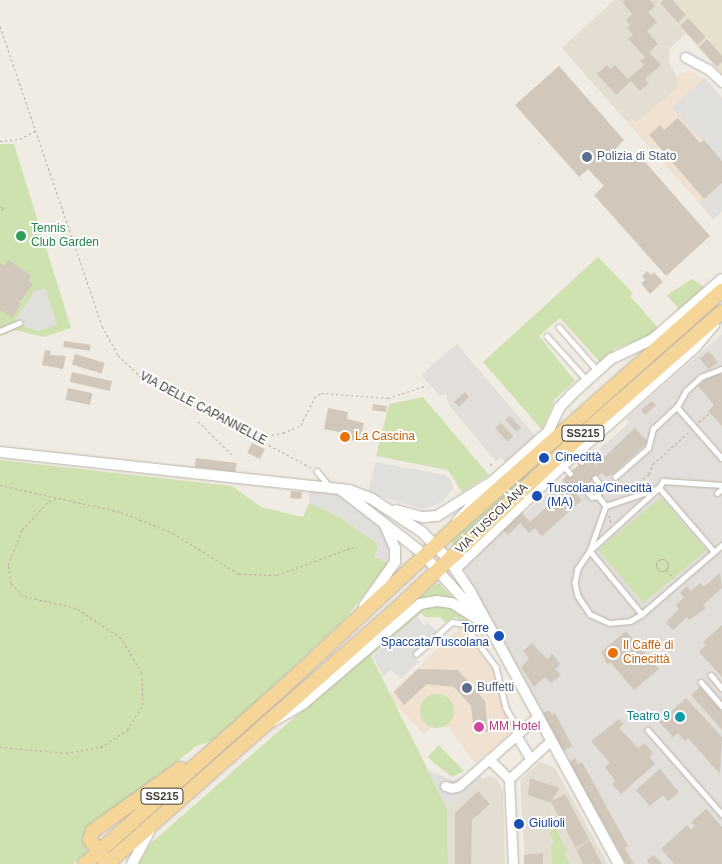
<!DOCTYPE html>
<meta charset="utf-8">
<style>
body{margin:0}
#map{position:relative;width:722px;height:864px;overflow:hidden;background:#f0ece4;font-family:Helvetica,sans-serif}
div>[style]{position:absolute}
.residential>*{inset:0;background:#e4ddd2}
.commercial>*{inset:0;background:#f1e1d0}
.industrial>*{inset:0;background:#e2ded9}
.education>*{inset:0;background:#e8e0cf}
.green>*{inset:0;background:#cee2b0;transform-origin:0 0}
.round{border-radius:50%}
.parking>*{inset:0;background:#e1dfdc}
.building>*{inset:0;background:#d1c7ba;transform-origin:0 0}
.path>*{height:1px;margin-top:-0.5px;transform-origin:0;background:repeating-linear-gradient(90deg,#bbad9a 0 2.5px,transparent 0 5px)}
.path>.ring{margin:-0.5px;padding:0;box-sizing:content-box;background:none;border:1px solid #bbad9a;border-radius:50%}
.roads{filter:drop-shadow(0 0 1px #bbb3a8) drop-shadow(0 0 1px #bbb3a8)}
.service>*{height:4.5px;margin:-2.25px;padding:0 2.25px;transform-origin:2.25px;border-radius:2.25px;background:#fff}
.minor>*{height:9px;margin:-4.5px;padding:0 4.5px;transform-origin:4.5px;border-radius:4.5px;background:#fff}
.tertiary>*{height:10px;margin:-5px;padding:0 5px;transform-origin:5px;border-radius:5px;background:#fff}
.primary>*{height:14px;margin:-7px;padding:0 7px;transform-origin:7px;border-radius:7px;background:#f5d598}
.dots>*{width:14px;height:14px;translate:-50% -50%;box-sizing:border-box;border:2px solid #fff;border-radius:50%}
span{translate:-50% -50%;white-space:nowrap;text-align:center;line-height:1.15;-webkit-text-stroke:4px #fff;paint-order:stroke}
.shield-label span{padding:1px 4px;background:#fff;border:1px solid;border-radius:4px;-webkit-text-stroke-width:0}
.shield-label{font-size:11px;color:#423c35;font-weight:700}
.service-label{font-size:12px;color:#4e5e75}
.left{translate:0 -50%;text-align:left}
.leisure-label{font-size:12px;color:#27864d}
.street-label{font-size:12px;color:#423c35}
.food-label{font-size:12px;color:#c56008}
.transit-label{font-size:12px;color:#164399}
.right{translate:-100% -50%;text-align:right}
.culture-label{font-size:12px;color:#0d838f}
.hotel-label{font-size:12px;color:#b23c85}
</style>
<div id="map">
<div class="residential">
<div style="clip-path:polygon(614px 0,656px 0,686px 34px,670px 48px,669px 62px,680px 84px,678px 88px,636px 123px,631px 119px,627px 122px,562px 48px)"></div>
<div style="clip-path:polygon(540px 762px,555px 768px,608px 864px,525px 864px,520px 780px)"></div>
<div style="clip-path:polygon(489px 776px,497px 779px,503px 790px,505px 864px,448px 864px,447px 808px,482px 779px)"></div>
</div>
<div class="commercial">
<div style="clip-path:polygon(688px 71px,705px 78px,722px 98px,722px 212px,713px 219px,627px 122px,631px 119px,636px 123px,678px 88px,676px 76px)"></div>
<div style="clip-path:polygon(460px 627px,493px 670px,503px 707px,514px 730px,475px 763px,452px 733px,451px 727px,431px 727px,424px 735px,395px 704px,390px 694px)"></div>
</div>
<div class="industrial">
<div style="clip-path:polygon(722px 334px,722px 864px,626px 864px,461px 564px,521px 512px,524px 514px,629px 423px,626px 419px)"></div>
<div style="clip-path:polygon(457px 344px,535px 436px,505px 462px,500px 457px,496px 462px,449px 405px,446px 394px,439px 395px,421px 375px)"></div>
</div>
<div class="education">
<div style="clip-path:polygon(656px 0,722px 0,722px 74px,686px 34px)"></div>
</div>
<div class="green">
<div style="clip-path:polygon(0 144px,14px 144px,71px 328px,43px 337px,15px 330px,0 336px)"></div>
<div style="clip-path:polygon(598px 257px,633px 293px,630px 296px,659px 329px,651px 336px,614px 349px,600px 362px,560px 318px,539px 336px,575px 381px,555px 399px,542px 430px,483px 362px)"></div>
<div style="clip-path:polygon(692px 279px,704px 287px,679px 309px,667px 295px)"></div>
<div style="clip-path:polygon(423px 397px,489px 475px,462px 492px,448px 470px,376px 456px,389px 404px)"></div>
<div style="clip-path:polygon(0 460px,232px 486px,261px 507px,303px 517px,309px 503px,338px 516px,375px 542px,378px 548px,375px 557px,389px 563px,344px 620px,216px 739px,195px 747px,85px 835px,87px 852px,73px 864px,0 864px)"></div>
<div style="clip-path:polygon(528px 470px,531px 473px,454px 545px,450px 540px)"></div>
<div style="left:661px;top:497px;width:70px;height:82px;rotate:50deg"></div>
<div style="clip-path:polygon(439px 583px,454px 599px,415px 602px,436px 584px)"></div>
<div style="clip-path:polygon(439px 605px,453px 607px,472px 620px,492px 649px,469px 621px,466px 623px,456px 617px,445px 622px,440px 617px,425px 617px,421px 613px,371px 656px,447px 808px,448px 864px,138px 864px,151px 843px,369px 652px,422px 608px)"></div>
<div class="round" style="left:420px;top:694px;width:34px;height:34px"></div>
<div style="clip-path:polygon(439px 745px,464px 771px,452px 777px,434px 763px,428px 757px)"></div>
<div style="clip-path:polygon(546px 809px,567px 851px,564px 854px,570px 864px,552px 864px,551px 844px,554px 842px,549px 833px,554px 830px)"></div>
</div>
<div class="parking">
<div style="clip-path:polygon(705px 78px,722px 98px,722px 162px,671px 107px)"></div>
<div style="clip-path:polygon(722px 183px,722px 212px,713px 219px,699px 203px)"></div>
<div style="clip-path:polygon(45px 288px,57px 325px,38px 331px,14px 322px,34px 292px)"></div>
<div style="clip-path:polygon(375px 462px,445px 475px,451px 480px,453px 488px,443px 502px,423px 509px,368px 493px)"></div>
<div style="clip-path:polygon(309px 489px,336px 493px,381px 528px,390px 548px,387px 563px,375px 557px,378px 548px,375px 542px,338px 516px,309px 503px)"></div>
<div style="clip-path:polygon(417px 616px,424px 625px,428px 622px,437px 632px,413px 655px,419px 662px,401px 679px,391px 670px,383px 677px,373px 656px)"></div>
<div style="clip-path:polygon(474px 767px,482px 779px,447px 808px,426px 769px,452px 780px,463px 777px)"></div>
</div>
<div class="building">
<div style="clip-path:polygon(625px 0,650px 0,655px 6px,648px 12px,657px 22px,647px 31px,658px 44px,649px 52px,661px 65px,645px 79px,649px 83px,640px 91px,631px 81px,616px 95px,597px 74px,607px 65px,610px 69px,615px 65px,628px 79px,644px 65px,640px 61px,645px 57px,628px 39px,633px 35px,627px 28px,630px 25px,626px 20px,632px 14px,622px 2px)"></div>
<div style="clip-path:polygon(664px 0,673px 0,686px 15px,678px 23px,660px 3px)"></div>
<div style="left:688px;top:18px;width:26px;height:11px;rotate:47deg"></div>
<div style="clip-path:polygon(707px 39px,722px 56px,722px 62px,717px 67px,699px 47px)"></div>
<div style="clip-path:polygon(559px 66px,624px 140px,616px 148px,629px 163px,639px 155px,710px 236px,666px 276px,594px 195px,604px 186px,588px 169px,579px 177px,515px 105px)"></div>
<div style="clip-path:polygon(678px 118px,700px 143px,704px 140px,722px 161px,722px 183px,704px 199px,649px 135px,660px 125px,664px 130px)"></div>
<div style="clip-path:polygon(8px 260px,31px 275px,28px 281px,33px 284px,21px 301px,18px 301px,21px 304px,12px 318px,0 310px,0 263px,4px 266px)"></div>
<div style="clip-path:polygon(647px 271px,651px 275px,654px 272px,663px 282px,650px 294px,641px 283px,645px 280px,642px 276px)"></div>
<div style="left:64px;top:341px;width:27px;height:6px;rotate:8deg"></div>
<div style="clip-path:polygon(45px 350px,51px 351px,50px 355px,66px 356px,63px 369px,42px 365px)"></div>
<div style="left:709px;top:351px;width:14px;height:12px;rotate:51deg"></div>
<div style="left:75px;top:354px;width:31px;height:11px;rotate:17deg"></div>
<div style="left:72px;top:372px;width:41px;height:10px;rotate:13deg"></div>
<div style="clip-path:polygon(715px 372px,722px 375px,722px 426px,708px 411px,714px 405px,698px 386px)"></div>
<div style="left:68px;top:388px;width:25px;height:12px;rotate:12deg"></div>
<div style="clip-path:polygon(465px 392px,469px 397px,459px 407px,454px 402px)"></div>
<div style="clip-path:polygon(652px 401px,656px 405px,645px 415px,641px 410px)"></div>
<div style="left:373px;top:404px;width:14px;height:6px;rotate:8deg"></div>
<div style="clip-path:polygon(328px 408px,348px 412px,347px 419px,364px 423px,360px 442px,338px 437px,339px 432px,324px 429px)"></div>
<div style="left:510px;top:416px;width:16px;height:6px;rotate:47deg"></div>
<div style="left:501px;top:423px;width:18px;height:8px;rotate:47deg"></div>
<div style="clip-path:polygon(635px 428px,648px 442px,613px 474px,606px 477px,602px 473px,597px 476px,577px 495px,582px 500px,542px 536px,535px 528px,529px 533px,520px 523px,508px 535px,502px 529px,521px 512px,530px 522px,569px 487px,562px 480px,588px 456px,596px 465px)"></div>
<div style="left:252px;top:443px;width:14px;height:11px;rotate:25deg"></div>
<div style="left:196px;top:458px;width:41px;height:9px;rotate:7deg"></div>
<div style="left:291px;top:491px;width:11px;height:7px;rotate:5deg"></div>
<div style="clip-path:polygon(720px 573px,722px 588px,703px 605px,706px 608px,698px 614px,689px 620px,687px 617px,673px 630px,666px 622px,679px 609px,676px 605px,684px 597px,680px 593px,687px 586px,691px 591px,700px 583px,704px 587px)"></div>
<div style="clip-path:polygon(722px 625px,722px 677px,699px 652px,706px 645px,703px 642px)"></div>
<div style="clip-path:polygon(626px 631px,659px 669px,634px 690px,610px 662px,608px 665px,601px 652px)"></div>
<div style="clip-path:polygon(532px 643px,547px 659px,552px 654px,560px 664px,555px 669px,561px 675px,551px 683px,545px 677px,534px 687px,521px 667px,529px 659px,523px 651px)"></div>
<div style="clip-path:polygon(418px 669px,458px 670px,485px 701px,488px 732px,474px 733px,471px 706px,454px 687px,427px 684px,404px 705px,394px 692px)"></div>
<div style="clip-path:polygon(700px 687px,722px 712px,722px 730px,691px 695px)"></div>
<div style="clip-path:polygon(686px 698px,722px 737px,720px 774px,688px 738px,685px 741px,678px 733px,673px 737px,659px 722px)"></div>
<div style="clip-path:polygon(549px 710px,552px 715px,555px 713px,572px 746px,563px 751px,543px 713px)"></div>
<div style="clip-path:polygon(619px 719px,624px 724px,619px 728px,638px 748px,644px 743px,653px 753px,649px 757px,655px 764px,621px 794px,612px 784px,615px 781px,605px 767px,610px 763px,591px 741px)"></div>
<div style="clip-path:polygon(575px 758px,578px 764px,582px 762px,628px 846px,625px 848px,634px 864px,626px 864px,569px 762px)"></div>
<div style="clip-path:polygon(660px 769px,679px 792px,668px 801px,663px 795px,650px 806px,636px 790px)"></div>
<div style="clip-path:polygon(530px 778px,559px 788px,551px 803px,528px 795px)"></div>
<div style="clip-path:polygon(478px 791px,490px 804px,472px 820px,471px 864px,455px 864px,455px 813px)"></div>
<div style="left:565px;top:794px;width:52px;height:16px;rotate:62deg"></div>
<div style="clip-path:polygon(706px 809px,722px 827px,722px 864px,674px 864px,661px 849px,687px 825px,691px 830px,695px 826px,691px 822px)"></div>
<div style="clip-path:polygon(590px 841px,602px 864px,583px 864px,576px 849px)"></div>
<div style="clip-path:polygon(543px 853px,543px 864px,524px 864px,524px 855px)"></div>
<div style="clip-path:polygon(654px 855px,663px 864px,649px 864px,647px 860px)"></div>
</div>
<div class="path">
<div style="left:0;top:26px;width:317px;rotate:71.2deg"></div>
<div style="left:102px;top:326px;width:33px;rotate:61deg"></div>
<div style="left:118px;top:355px;width:32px;rotate:44deg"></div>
<div style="left:141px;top:377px;width:194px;rotate:28deg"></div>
<div style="left:0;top:141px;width:20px;rotate:-6deg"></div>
<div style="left:20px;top:139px;width:18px;rotate:-29deg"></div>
<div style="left:0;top:206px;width:4px;rotate:34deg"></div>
<div style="left:3px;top:208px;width:5px;rotate:127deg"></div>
<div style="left:3px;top:208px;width:5px;rotate:-22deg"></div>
<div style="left:198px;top:421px;width:48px;rotate:45deg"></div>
<div style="left:699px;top:422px;width:14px;rotate:-39deg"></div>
<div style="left:257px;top:437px;width:26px;rotate:-9deg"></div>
<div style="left:283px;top:433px;width:20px;rotate:-24deg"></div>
<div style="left:301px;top:425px;width:30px;rotate:-64deg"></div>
<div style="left:314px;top:398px;width:9px;rotate:-36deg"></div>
<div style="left:321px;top:393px;width:67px;rotate:4.3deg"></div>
<div style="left:388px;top:398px;width:38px;rotate:-18deg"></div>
<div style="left:490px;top:463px;width:5px;rotate:53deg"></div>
<div style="left:0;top:485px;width:124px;rotate:12.6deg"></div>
<div style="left:121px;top:512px;width:56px;rotate:22deg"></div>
<div style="left:173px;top:533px;width:78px;rotate:31.8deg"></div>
<div style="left:239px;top:574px;width:38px;rotate:2deg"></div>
<div style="left:277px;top:575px;width:81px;rotate:-20.2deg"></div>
<div style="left:628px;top:492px;width:28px;rotate:-41deg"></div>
<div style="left:649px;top:474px;width:11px;rotate:-68deg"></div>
<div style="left:653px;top:464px;width:48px;rotate:-41.6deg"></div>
<div style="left:609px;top:515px;width:8px;rotate:76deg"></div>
<div class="ring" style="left:656px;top:559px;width:11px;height:11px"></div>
<div style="left:666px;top:570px;width:11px;rotate:45deg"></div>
<div style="left:0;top:747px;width:66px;rotate:5.2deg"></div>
<div style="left:66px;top:753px;width:36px;rotate:-10deg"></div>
<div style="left:101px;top:747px;width:31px;rotate:-33deg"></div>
<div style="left:127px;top:730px;width:30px;rotate:-57deg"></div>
<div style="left:143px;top:705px;width:32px;rotate:-92deg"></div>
<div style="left:142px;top:673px;width:41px;rotate:-121deg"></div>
<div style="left:121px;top:638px;width:54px;rotate:-146.3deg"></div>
<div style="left:76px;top:608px;width:54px;rotate:-167.2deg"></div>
<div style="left:23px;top:596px;width:18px;rotate:-133deg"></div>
<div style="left:11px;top:583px;width:18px;rotate:-99deg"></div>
<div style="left:8px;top:565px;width:38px;rotate:-68deg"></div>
<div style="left:22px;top:530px;width:40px;rotate:-47deg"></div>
<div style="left:49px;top:501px;width:12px;rotate:-14deg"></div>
</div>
<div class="roads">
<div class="service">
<div style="left:559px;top:327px;width:57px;rotate:48.5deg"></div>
<div style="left:0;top:331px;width:21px;rotate:-23deg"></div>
<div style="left:547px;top:336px;width:58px;rotate:47.8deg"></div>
<div style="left:677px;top:407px;width:18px;rotate:-61deg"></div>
<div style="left:686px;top:391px;width:21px;rotate:-43deg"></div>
<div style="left:701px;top:377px;width:22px;rotate:-21deg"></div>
<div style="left:574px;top:454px;width:11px;rotate:45deg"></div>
<div style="left:563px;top:465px;width:11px;rotate:49deg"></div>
<div style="left:317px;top:471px;width:21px;rotate:51deg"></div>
<div style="left:615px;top:477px;width:44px;rotate:-41.3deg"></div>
<div style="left:648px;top:448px;width:20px;rotate:-75deg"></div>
<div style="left:653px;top:429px;width:33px;rotate:-43deg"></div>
<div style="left:677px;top:407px;width:68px;rotate:48.6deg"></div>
<div style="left:595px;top:478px;width:11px;rotate:52deg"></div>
<div style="left:602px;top:487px;width:10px;rotate:114deg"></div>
<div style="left:598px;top:496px;width:13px;rotate:51deg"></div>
<div style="left:606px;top:506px;width:48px;rotate:109.6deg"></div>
<div style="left:590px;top:551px;width:22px;rotate:124deg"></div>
<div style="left:578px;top:569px;width:14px;rotate:102deg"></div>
<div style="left:575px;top:583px;width:13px;rotate:77deg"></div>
<div style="left:578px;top:596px;width:22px;rotate:56deg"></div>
<div style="left:590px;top:614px;width:21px;rotate:25deg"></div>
<div style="left:609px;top:623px;width:21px;rotate:-5deg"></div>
<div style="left:630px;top:621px;width:14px;rotate:-30deg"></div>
<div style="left:584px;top:488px;width:12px;rotate:48deg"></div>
<div style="left:592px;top:497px;width:6px;rotate:-9deg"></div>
<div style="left:717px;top:493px;width:6px;rotate:-39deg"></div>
<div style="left:606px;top:506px;width:56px;rotate:-18.8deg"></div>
<div style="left:659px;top:488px;width:8px;rotate:-60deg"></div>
<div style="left:663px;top:481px;width:59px;rotate:3.9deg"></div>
<div style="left:714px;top:552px;width:84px;rotate:-130.7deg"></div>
<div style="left:659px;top:488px;width:93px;rotate:137.6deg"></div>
<div style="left:590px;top:551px;width:82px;rotate:50.5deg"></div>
<div style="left:642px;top:614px;width:106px;rotate:-40.8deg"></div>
<div style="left:416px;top:654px;width:48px;rotate:-41.6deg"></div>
<div style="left:452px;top:622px;width:12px;rotate:9deg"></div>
<div style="left:464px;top:624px;width:54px;rotate:53.3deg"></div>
<div style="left:496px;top:667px;width:42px;rotate:76.3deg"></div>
<div style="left:506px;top:708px;width:28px;rotate:60deg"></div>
<div style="left:711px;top:675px;width:17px;rotate:50deg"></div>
<div style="left:701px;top:682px;width:32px;rotate:49deg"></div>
<div style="left:648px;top:730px;width:112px;rotate:48.6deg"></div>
</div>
<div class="minor">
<div style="left:685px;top:57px;width:26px;rotate:28deg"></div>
<div style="left:708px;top:69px;width:19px;rotate:43deg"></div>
<div style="left:456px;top:521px;width:43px;rotate:-48.8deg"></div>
<div style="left:455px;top:569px;width:150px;rotate:-43.9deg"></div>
<div style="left:563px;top:465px;width:177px;rotate:-41.8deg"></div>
<div style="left:695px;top:347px;width:30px;rotate:-50deg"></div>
<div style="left:516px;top:735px;width:26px;rotate:59deg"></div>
<div style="left:489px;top:759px;width:28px;rotate:45deg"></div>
<div style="left:509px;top:779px;width:85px;rotate:87.3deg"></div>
<div style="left:509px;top:779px;width:56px;rotate:-42.8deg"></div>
<div style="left:445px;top:786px;width:7px;rotate:16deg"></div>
<div style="left:452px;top:788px;width:7px;rotate:-16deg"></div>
<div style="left:459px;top:786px;width:104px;rotate:-41.5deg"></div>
</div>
<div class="tertiary">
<div style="left:0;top:452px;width:351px;rotate:6.2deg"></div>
<div style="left:349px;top:490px;width:25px;rotate:21deg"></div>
<div style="left:372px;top:499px;width:60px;rotate:33.4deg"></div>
<div style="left:422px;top:532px;width:39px;rotate:46deg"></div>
<div style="left:449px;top:560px;width:40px;rotate:56deg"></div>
<div style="left:471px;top:593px;width:309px;rotate:61.4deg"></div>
<div style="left:340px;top:489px;width:103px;rotate:37.9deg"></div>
<div style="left:421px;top:552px;width:81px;rotate:48deg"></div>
<div style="left:396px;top:510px;width:28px;rotate:15deg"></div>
<div style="left:423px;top:517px;width:14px;rotate:-4deg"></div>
<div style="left:437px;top:516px;width:66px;rotate:-32deg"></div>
<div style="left:493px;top:481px;width:74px;rotate:-41.7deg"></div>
<div style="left:548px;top:432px;width:26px;rotate:-65deg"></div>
<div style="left:559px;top:408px;width:18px;rotate:-47deg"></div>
<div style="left:571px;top:395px;width:54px;rotate:-42deg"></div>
<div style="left:611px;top:359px;width:47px;rotate:-25.5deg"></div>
<div style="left:653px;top:339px;width:91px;rotate:-41deg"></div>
<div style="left:364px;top:606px;width:54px;rotate:-54.8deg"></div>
<div style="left:395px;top:562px;width:14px;rotate:-90deg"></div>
<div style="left:395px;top:548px;width:24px;rotate:-114deg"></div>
<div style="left:272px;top:722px;width:36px;rotate:-30deg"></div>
<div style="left:303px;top:704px;width:154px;rotate:-40.5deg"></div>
<div style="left:420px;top:604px;width:17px;rotate:-10deg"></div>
<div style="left:437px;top:601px;width:15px;rotate:8deg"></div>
<div style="left:452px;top:603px;width:38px;rotate:32deg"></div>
<div style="left:132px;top:864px;width:38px;rotate:-62deg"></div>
</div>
<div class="primary">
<div style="left:104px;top:859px;width:24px;rotate:-126deg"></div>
<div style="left:90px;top:840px;width:9px;rotate:-72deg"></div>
<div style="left:93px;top:831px;width:107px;rotate:-35.5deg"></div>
<div style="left:85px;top:864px;width:287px;rotate:-41.7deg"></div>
<div style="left:299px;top:673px;width:205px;rotate:-43deg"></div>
<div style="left:449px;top:533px;width:365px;rotate:-41.6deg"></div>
<div style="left:107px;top:864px;width:399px;rotate:-41.4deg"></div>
<div style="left:406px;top:600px;width:236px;rotate:-43.3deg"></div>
<div style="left:578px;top:438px;width:191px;rotate:-41.2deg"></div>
</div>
</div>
<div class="dots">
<div style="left:587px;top:157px;background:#5c6f8a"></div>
<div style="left:21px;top:236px;background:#2e9e5b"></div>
<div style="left:345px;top:437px;background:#e8710a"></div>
<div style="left:544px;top:458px;background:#1a4fb4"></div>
<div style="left:537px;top:496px;background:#1a4fb4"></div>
<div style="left:499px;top:636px;background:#1a4fb4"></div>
<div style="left:613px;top:653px;background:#e8710a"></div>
<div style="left:467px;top:688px;background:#5c6f8a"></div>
<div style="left:680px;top:717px;background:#0f9aa8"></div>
<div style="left:479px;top:727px;background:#d1479c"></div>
<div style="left:519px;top:824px;background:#1a4fb4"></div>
</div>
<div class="shield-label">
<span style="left:583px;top:433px">SS215</span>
<span style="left:162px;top:796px">SS215</span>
</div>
<div class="service-label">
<span class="left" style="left:597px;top:157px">Polizia di Stato</span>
<span class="left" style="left:477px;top:688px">Buffetti</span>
</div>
<div class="leisure-label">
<span class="left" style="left:31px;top:236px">Tennis<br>Club Garden</span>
</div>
<div class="street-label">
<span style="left:203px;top:409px;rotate:28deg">VIA DELLE CAPANNELLE</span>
<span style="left:492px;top:519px;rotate:-44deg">VIA TUSCOLANA</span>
</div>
<div class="food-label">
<span class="left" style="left:355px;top:437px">La Cascina</span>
<span class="left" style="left:623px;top:653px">Il Caffè di<br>Cinecittà</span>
</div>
<div class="transit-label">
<span class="left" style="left:555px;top:458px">Cinecittà</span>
<span class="left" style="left:547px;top:496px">Tuscolana/Cinecittà<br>(MA)</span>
<span class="right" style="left:489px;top:636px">Torre<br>Spaccata/Tuscolana</span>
<span class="left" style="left:529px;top:824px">Giulioli</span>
</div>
<div class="culture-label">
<span class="right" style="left:670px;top:717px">Teatro 9</span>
</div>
<div class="hotel-label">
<span class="left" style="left:489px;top:727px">MM Hotel</span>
</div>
</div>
